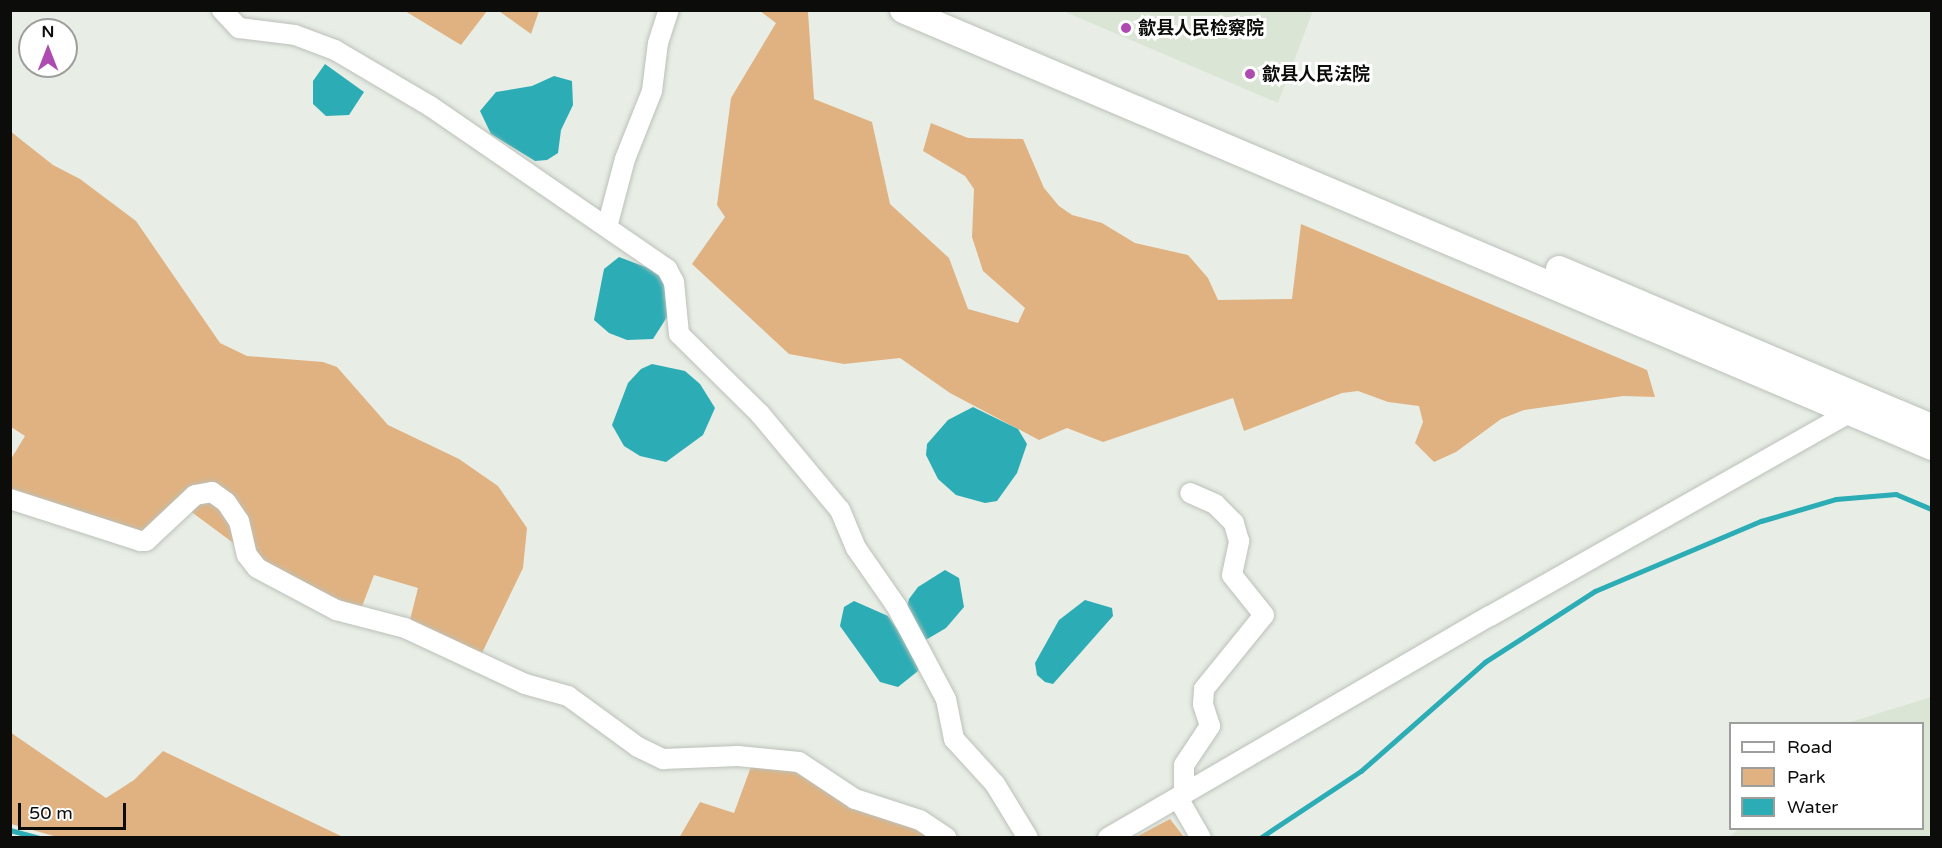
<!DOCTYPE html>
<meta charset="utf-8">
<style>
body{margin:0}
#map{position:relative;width:1942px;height:848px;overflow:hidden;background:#e8eee6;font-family:"Varela Round","Noto Sans SC",sans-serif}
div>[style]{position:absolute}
.built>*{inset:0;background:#dbe5d6}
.green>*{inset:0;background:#e0b281}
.water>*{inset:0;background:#2cacb5}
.stream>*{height:4.5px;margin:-2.25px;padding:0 2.25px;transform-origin:2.25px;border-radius:2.25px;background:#2cacb5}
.roads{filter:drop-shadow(0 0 2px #bbc1b9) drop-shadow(0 0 2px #bbc1b9)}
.minor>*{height:20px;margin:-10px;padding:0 10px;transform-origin:10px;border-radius:10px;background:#fff}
.major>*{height:26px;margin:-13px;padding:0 13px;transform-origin:13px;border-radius:13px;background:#fff}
.dots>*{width:16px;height:16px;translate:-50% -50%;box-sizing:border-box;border:3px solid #fff;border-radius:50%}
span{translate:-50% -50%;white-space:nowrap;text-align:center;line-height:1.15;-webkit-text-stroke:6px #fff;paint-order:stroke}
.poi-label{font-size:18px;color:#0c0d0b;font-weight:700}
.left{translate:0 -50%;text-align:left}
.frame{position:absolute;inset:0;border:12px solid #0c0d0b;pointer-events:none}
.legend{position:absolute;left:1729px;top:722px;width:195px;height:108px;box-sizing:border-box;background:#fff;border:2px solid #9e9e9d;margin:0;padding:8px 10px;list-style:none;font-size:18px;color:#0c0d0b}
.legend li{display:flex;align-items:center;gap:12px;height:30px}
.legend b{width:30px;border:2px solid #9e9e9d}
.north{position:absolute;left:18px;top:18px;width:60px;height:60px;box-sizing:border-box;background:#fff;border:2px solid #9e9e9d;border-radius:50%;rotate:0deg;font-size:16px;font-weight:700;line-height:24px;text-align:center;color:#0c0d0b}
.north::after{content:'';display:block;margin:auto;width:21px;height:27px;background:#ae4bb1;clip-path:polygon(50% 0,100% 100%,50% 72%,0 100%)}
.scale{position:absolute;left:18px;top:803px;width:108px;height:27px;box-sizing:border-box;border:3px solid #0c0d0b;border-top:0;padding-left:8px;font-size:18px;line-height:21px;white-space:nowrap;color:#0c0d0b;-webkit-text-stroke:4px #fff;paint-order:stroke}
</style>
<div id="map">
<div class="built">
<div style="clip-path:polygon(1063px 11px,1313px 11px,1278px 103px)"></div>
<div style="clip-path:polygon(1931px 697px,1931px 837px,1729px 837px,1740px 828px,1922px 828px,1922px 724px,1847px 723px)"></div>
</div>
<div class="green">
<div style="clip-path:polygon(405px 11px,487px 11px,461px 45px)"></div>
<div style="clip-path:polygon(499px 11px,539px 11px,531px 34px)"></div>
<div style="clip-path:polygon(760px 11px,808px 12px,814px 99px,872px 122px,890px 204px,949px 258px,968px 309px,1018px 323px,1025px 308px,983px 271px,972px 237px,974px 189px,965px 176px,923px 151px,931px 123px,968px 138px,1023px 139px,1044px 188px,1059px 206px,1072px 215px,1102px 223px,1135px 243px,1188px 255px,1208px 278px,1218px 300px,1292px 299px,1301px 224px,1647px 370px,1655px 397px,1623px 396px,1524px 410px,1501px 419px,1456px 452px,1434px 462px,1415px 443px,1423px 422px,1419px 406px,1388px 402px,1358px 391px,1342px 393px,1244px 431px,1233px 398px,1103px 442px,1067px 428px,1039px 440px,950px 393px,900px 358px,844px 364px,789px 354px,692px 264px,725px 217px,717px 205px,731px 98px,776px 23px)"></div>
<div style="clip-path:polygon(10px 131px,53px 165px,80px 179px,136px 221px,220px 343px,247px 356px,323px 362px,337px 367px,388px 425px,459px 459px,498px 486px,527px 528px,523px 568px,480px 657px,409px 624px,418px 588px,374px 575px,361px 609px,267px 568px,178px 502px,140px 536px,11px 491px,11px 459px,25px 436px,11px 427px)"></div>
<div style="clip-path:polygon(10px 732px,106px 798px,134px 780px,163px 751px,343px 837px,61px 838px,11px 824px)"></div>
<div style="clip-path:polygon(752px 764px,787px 764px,939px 838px,679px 838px,700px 802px,734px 813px)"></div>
<div style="clip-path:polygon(1170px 819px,1184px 837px,1136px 837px)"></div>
</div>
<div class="water">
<div style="clip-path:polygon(325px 64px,364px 92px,349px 115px,326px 116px,313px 104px,313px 81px)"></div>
<div style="clip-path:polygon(554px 76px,572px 81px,573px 105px,561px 130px,558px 153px,547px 160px,535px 161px,491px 134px,480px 111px,496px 92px,532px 86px)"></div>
<div style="clip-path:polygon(619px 257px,656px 271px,667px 283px,667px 317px,653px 339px,627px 340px,609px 333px,594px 320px,604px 269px)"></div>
<div style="clip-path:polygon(652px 364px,685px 371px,700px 384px,715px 408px,703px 435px,666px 462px,640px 456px,624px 446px,612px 425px,628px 383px,641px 369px)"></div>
<div style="clip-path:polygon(973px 407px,1018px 429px,1027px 444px,1017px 473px,997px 501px,985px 503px,956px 495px,938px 479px,926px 455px,927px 444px,948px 420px)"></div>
<div style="clip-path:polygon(945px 570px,959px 578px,964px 607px,946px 628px,924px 641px,907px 607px,909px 599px,918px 587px)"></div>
<div style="clip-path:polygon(1085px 600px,1112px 608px,1113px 616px,1053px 684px,1045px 682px,1037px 675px,1035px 663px,1059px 620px)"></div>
<div style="clip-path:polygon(854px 601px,888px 616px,918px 660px,918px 671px,898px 687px,880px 682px,840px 626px,844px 607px)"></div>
</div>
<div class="stream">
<div style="left:10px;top:830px;width:30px;rotate:15deg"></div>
<div style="left:1260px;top:838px;width:121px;rotate:-33.6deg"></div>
<div style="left:1361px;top:771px;width:165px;rotate:-41.3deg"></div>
<div style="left:1485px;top:662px;width:131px;rotate:-32.8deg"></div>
<div style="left:1595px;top:591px;width:180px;rotate:-22.9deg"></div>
<div style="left:1761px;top:521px;width:78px;rotate:-16.3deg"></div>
<div style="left:1836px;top:499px;width:60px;rotate:-4.8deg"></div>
<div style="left:1896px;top:494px;width:39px;rotate:23deg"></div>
</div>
<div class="roads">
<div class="minor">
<div style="left:222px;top:10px;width:25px;rotate:47deg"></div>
<div style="left:239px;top:28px;width:56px;rotate:7.1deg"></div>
<div style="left:295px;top:35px;width:43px;rotate:20.6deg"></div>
<div style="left:335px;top:50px;width:110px;rotate:30.5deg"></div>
<div style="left:430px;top:106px;width:288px;rotate:34.5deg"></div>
<div style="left:667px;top:269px;width:15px;rotate:62deg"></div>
<div style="left:674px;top:282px;width:52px;rotate:84.5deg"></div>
<div style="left:679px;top:334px;width:114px;rotate:44.6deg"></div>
<div style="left:760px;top:414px;width:125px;rotate:50.2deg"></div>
<div style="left:840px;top:510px;width:41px;rotate:67.2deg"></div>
<div style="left:856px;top:548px;width:72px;rotate:55.2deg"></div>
<div style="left:897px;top:607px;width:104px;rotate:62deg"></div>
<div style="left:946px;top:699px;width:41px;rotate:78.7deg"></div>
<div style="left:954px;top:739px;width:61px;rotate:47.7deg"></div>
<div style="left:995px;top:784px;width:63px;rotate:58.6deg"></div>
<div style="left:607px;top:227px;width:70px;rotate:-75.2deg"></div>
<div style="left:625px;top:159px;width:73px;rotate:-68.3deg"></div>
<div style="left:652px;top:91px;width:48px;rotate:-82.9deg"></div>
<div style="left:658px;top:43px;width:35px;rotate:-72deg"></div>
<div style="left:10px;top:499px;width:137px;rotate:17.9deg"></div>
<div style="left:140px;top:541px;width:6px"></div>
<div style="left:146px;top:541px;width:67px;rotate:-43.2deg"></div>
<div style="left:195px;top:495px;width:17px;rotate:-10deg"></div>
<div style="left:212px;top:492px;width:17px;rotate:36deg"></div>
<div style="left:226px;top:502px;width:23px;rotate:56deg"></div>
<div style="left:239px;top:521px;width:35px;rotate:77deg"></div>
<div style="left:247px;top:555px;width:16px;rotate:52deg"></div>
<div style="left:257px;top:568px;width:89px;rotate:28deg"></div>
<div style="left:336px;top:610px;width:71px;rotate:14.6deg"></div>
<div style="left:405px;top:628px;width:132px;rotate:25deg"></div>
<div style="left:525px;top:684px;width:45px;rotate:15.6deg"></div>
<div style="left:568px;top:696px;width:87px;rotate:36.1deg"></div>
<div style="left:638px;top:747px;width:28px;rotate:26deg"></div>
<div style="left:663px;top:759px;width:75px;rotate:-2.3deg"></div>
<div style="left:738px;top:756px;width:61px;rotate:5.6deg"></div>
<div style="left:799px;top:762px;width:67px;rotate:33.5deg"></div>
<div style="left:855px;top:799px;width:68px;rotate:17.9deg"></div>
<div style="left:920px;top:820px;width:32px;rotate:34deg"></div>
<div style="left:1184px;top:794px;width:29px;rotate:-90deg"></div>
<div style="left:1184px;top:765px;width:47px;rotate:-56.3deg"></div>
<div style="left:1210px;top:726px;width:23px;rotate:-108deg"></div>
<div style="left:1203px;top:704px;width:15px;rotate:-86deg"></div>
<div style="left:1204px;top:689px;width:95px;rotate:-51deg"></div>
<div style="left:1264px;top:615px;width:51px;rotate:-128.7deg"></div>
<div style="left:1232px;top:575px;width:35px;rotate:-78deg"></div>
<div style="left:1239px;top:541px;width:19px;rotate:-106deg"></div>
<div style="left:1234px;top:523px;width:27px;rotate:-135deg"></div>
<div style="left:1215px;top:504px;width:27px;rotate:-156deg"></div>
<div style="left:1178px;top:798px;width:46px;rotate:60.1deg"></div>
<div style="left:1108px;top:838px;width:442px;rotate:-30.2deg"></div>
<div style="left:1490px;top:616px;width:414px;rotate:-29.5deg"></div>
</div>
<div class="major">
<div style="left:903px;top:10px;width:1118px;rotate:23.01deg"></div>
<div style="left:1559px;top:269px;width:405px;rotate:23deg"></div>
</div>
</div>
<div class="dots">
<div style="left:1126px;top:28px;background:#ae4bb1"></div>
<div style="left:1250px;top:74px;background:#ae4bb1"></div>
</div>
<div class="poi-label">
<span class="left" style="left:1138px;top:28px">歙县人民检察院</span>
<span class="left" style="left:1262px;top:74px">歙县人民法院</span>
</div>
<div class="frame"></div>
<ul class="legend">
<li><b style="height:8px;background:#fff"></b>Road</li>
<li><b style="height:16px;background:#e0b281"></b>Park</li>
<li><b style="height:16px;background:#2cacb5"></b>Water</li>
</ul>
<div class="north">N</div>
<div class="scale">50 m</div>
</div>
